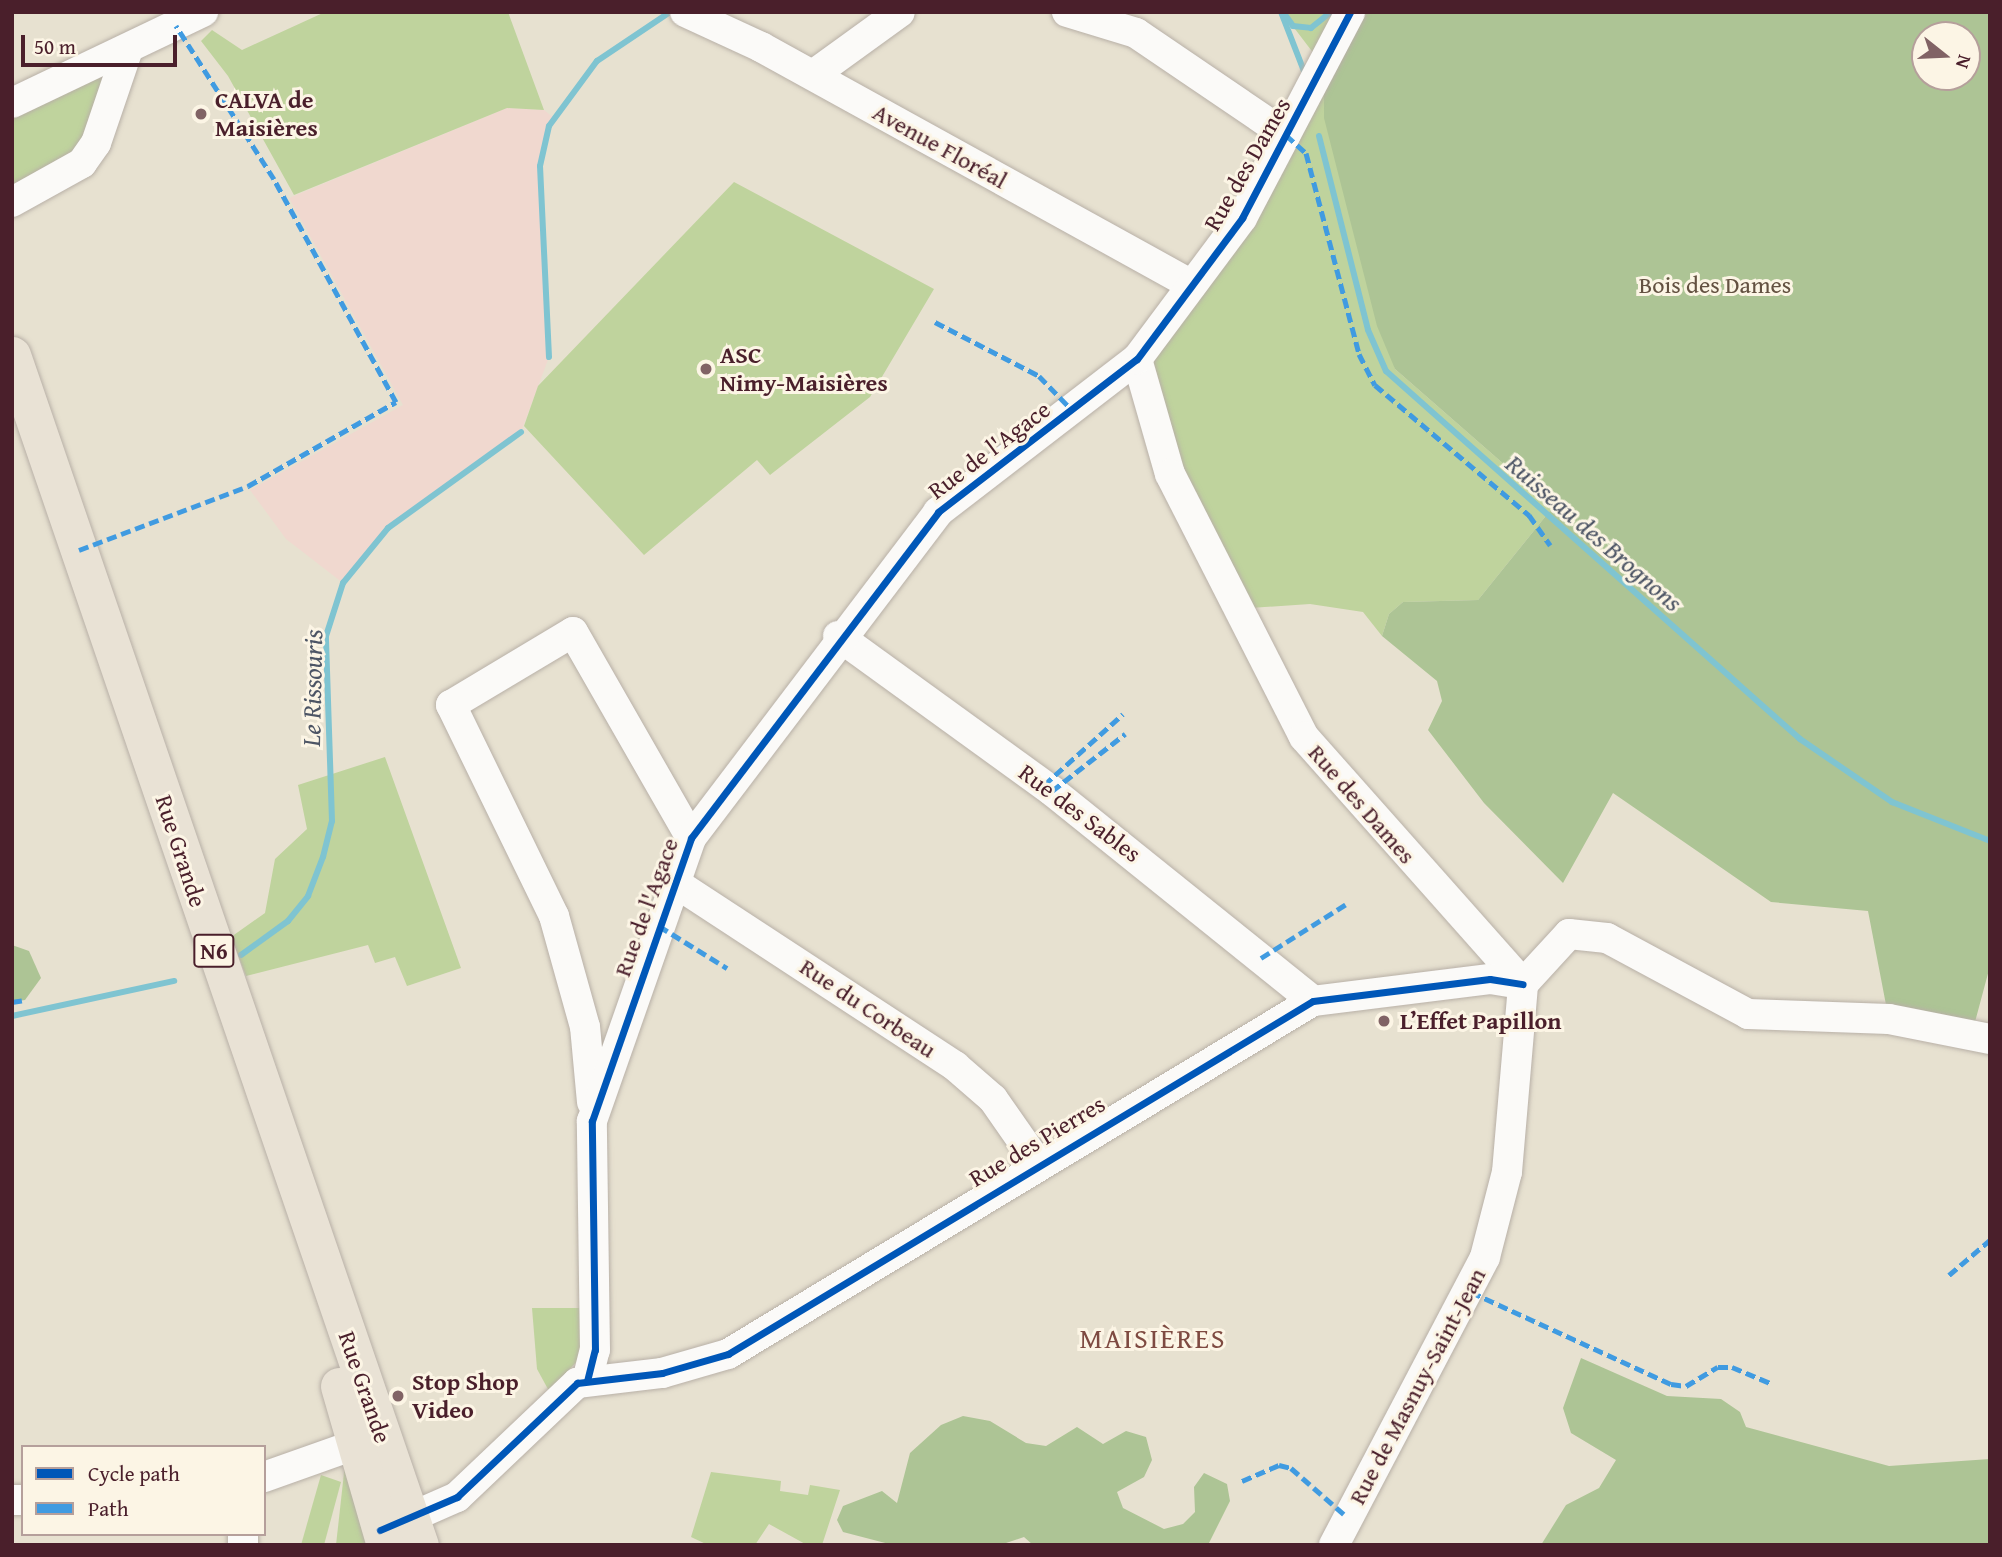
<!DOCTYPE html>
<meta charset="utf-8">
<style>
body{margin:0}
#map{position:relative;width:2002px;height:1557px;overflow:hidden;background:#e7e1d0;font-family:"Gentium Book Plus",serif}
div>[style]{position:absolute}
.built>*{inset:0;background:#f0d8cf}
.green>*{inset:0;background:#bfd39d}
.forest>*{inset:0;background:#adc495}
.stream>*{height:6px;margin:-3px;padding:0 3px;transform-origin:3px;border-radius:3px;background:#7fc4d1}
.roads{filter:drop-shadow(0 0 2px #b8b0a7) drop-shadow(0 0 2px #b8b0a7)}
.minor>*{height:30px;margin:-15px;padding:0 15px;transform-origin:15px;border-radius:15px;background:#fbfaf8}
.major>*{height:37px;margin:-18.5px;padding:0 18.5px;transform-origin:18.5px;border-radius:18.5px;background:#e9e2d5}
.quiet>*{height:5px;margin-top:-2.5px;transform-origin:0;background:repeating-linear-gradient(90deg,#409be1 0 10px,transparent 0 15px)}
.cycleway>*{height:7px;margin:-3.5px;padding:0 3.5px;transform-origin:3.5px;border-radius:3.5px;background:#0057b8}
.dots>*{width:19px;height:19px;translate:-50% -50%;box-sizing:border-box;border:4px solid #fcf5e5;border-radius:50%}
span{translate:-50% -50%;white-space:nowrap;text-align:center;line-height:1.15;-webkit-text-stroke:6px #fcf5e5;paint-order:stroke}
.shield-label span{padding:2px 5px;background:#fcf5e5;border:2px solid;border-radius:5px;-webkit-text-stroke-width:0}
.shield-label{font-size:23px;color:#4a1f2b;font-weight:700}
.poi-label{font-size:24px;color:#4a1f2b;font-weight:700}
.left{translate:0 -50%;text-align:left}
.street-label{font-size:24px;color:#4a1f2b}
.park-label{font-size:24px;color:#635141}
.water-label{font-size:26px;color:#4d5565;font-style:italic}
.quarter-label{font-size:28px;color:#7e4a41;letter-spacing:2px}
.frame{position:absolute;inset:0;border:14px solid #4a1f2b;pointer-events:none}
.legend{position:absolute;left:21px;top:1445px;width:245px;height:91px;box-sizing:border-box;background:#fcf5e5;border:2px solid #b59f9b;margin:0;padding:9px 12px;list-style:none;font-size:21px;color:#4a1f2b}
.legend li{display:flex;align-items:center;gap:14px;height:35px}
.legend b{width:35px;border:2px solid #b59f9b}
.north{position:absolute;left:1911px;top:21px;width:70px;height:70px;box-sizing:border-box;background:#fcf5e5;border:2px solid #b59f9b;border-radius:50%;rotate:108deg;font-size:19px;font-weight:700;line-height:28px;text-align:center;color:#4a1f2b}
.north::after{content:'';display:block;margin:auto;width:24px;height:32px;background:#816365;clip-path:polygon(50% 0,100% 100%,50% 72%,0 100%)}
.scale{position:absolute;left:21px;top:35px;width:156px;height:32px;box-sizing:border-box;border:4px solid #4a1f2b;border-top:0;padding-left:9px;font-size:21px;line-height:24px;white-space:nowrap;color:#4a1f2b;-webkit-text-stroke:5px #fcf5e5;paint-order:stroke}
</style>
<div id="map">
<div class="built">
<div style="clip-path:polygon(507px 108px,544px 110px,554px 118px,540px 166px,549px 357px,521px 432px,388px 528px,343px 583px,286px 539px,250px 490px,403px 405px,289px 198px)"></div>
</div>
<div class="green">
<div style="clip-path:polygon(325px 12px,508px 12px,544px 110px,507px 108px,294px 195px,228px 76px,201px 41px,212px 30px,242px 50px)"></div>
<div style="clip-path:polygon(1282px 12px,1350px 12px,1395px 369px,1553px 507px,1478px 600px,1403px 602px,1389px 614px,1382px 636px,1363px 612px,1310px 604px,1235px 609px,1137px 359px,1324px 67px)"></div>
<div style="clip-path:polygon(99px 72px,106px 78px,77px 153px,12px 192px,12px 114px)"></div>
<div style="clip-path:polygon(734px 182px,934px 289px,870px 397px,770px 475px,757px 460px,644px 555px,524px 426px,538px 386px)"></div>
<div style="clip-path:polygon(385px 757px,461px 968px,407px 986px,395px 957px,375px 963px,368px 945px,246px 976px,231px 937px,265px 913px,275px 859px,307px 829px,298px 785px)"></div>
<div style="clip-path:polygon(532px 1308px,583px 1308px,581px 1357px,549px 1391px,537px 1369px)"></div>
<div style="clip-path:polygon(345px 1464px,371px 1545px,336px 1545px)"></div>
<div style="clip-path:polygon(711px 1472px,781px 1481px,780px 1491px,808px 1495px,810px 1485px,840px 1490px,822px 1545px,807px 1545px,769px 1524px,755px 1545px,708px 1545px,691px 1537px)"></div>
<div style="clip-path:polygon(321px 1475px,341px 1482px,324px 1545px,301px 1545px)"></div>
</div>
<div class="forest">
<div style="clip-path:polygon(evenodd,1350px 12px,1990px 12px,1990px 966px,1975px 1022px,1887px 1010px,1868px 911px,1771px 902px,1613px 793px,1563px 883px,1484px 803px,1428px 730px,1442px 701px,1437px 681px,1382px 636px,1389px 614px,1403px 602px,1478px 600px,1553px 507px,1395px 369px,1377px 326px,1324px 118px,1324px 66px,1350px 12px,1925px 35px,1967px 35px,1967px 77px,1925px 77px,1925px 35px)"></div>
<div style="clip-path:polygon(12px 945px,29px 951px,41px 978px,25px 1000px,12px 1002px)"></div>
<div style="clip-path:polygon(1581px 1358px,1667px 1396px,1721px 1399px,1740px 1412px,1746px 1427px,1889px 1466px,1990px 1459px,1990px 1545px,1541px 1545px,1566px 1505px,1599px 1488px,1616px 1460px,1571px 1433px,1563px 1408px)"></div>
<div style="clip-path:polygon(963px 1416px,990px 1421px,1026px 1443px,1046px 1446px,1077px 1427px,1103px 1444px,1126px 1431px,1146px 1437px,1152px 1460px,1144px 1477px,1117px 1492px,1123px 1508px,1164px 1529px,1183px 1524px,1195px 1512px,1194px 1487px,1204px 1473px,1227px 1484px,1230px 1501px,1208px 1545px,1033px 1545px,1024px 1537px,1000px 1545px,893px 1545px,843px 1532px,837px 1520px,843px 1506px,882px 1491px,897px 1503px,910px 1453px,941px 1425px)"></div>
</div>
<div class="stream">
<div style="left:1281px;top:12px;width:66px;rotate:68.8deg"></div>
<div style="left:1283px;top:12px;width:17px;rotate:54deg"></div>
<div style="left:1293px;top:26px;width:18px;rotate:6deg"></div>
<div style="left:1311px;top:28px;width:26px;rotate:-39deg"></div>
<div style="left:1319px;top:136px;width:200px;rotate:75.8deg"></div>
<div style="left:1368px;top:330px;width:45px;rotate:66.3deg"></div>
<div style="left:1386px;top:371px;width:554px;rotate:41.63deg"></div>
<div style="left:1800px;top:739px;width:112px;rotate:34.4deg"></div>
<div style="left:1892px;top:802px;width:105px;rotate:21.7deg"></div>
<div style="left:549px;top:357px;width:191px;rotate:-92.7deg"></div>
<div style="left:540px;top:166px;width:41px;rotate:-77.3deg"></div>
<div style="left:549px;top:126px;width:81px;rotate:-53.6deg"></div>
<div style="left:597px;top:61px;width:88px;rotate:-33.9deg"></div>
<div style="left:241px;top:955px;width:58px;rotate:-35.9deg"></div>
<div style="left:288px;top:921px;width:32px;rotate:-51deg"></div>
<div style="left:308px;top:896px;width:42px;rotate:-69deg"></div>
<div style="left:323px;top:857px;width:37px;rotate:-76deg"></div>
<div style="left:332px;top:821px;width:185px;rotate:-91.9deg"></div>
<div style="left:326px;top:636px;width:56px;rotate:-72.2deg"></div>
<div style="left:343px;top:583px;width:71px;rotate:-50.7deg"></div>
<div style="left:388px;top:528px;width:164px;rotate:-35.8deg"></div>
<div style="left:12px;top:1016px;width:166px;rotate:-12.2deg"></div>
</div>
<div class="roads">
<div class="minor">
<div style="left:685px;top:12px;width:84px;rotate:24.7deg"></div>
<div style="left:761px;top:47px;width:492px;rotate:28.9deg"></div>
<div style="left:1067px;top:12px;width:72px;rotate:16.9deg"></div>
<div style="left:1136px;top:33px;width:181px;rotate:34.2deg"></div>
<div style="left:813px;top:75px;width:107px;rotate:-35.9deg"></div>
<div style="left:12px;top:103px;width:212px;rotate:-25.5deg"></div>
<div style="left:12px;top:202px;width:80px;rotate:-29.1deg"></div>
<div style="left:82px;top:163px;width:24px;rotate:-55deg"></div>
<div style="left:96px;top:143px;width:96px;rotate:-71.2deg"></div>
<div style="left:1137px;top:359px;width:120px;rotate:74deg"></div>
<div style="left:1170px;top:474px;width:295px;rotate:63deg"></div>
<div style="left:1304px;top:737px;width:330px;rotate:48.4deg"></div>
<div style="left:838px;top:636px;width:264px;rotate:35.9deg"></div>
<div style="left:1052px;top:791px;width:335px;rotate:38.8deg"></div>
<div style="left:674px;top:882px;width:336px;rotate:33.2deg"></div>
<div style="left:955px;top:1066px;width:50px;rotate:41deg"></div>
<div style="left:993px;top:1099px;width:77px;rotate:55.1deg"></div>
<div style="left:592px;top:1102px;width:75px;rotate:-95.3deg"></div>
<div style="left:585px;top:1027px;width:115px;rotate:-105.6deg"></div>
<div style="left:554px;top:916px;width:235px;rotate:-116deg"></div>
<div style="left:451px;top:705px;width:142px;rotate:-30.9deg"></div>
<div style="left:573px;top:632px;width:237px;rotate:60.2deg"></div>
<div style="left:587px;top:1381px;width:32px;rotate:-76deg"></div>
<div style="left:595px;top:1350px;width:229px;rotate:-90.8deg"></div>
<div style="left:592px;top:1121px;width:300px;rotate:-70.7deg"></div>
<div style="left:691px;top:838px;width:409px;rotate:-52.8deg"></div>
<div style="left:938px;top:512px;width:251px;rotate:-37.6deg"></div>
<div style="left:1137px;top:359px;width:176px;rotate:-53.3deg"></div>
<div style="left:1242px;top:218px;width:233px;rotate:-62.3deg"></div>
<div style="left:264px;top:1477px;width:99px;rotate:-19.5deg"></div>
<div style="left:12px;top:1500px;width:11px"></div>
<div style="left:391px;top:1526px;width:72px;rotate:-23.7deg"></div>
<div style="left:457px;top:1497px;width:166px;rotate:-43.5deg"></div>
<div style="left:577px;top:1383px;width:86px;rotate:-6.7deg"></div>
<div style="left:662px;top:1373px;width:69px;rotate:-16.1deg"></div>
<div style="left:728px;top:1354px;width:683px;rotate:-31.11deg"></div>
<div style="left:1313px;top:1001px;width:178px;rotate:-7.1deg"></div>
<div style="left:1490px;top:979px;width:33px;rotate:9deg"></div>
<div style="left:243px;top:1534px;width:11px;rotate:90deg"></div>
<div style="left:1334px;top:1545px;width:325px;rotate:-62.3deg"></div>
<div style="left:1485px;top:1257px;width:88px;rotate:-75.5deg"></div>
<div style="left:1507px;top:1172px;width:189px;rotate:-85.1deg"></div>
<div style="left:1523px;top:984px;width:68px;rotate:-47.4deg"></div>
<div style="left:1569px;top:934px;width:38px;rotate:6deg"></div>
<div style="left:1607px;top:938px;width:160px;rotate:28.3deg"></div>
<div style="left:1748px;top:1014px;width:141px;rotate:2deg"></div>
<div style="left:1889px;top:1019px;width:103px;rotate:11.2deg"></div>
</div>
<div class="major">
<div style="left:12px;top:355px;width:1258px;rotate:71.08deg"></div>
<div style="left:339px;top:1386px;width:166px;rotate:73.9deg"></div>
</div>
</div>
<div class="quiet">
<div style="left:1286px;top:135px;width:27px;rotate:42deg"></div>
<div style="left:1306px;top:153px;width:208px;rotate:75.2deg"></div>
<div style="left:1359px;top:354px;width:35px;rotate:63deg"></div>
<div style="left:1375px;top:385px;width:202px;rotate:40.2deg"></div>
<div style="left:1529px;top:515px;width:37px;rotate:55deg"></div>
<div style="left:935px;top:322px;width:117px;rotate:27.4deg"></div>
<div style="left:1039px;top:376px;width:49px;rotate:45.8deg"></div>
<div style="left:79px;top:550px;width:181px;rotate:-20.7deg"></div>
<div style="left:248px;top:486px;width:170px;rotate:-29.6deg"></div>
<div style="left:396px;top:402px;width:254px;rotate:-118.7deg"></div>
<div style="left:274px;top:179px;width:182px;rotate:-122.6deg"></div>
<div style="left:1044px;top:785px;width:106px;rotate:-41.9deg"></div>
<div style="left:1052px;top:791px;width:93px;rotate:-38deg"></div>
<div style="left:659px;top:926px;width:80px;rotate:31.7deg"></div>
<div style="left:1261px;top:958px;width:103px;rotate:-32.3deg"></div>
<div style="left:12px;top:1002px;width:13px;rotate:-9deg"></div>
<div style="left:1949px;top:1275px;width:54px;rotate:-40.5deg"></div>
<div style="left:1471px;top:1292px;width:220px;rotate:24.7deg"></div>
<div style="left:1671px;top:1384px;width:15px;rotate:8deg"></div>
<div style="left:1686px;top:1386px;width:37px;rotate:-31deg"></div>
<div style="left:1718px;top:1367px;width:14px"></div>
<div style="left:1732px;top:1367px;width:41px;rotate:22.8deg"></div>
<div style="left:1242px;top:1481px;width:40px;rotate:-23.4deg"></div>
<div style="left:1279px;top:1465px;width:12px;rotate:14deg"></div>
<div style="left:1291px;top:1468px;width:74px;rotate:41.2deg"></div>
</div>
<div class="cycleway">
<div style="left:587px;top:1381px;width:32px;rotate:-76deg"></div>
<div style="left:595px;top:1350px;width:229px;rotate:-90.8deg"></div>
<div style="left:592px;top:1121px;width:300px;rotate:-70.7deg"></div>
<div style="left:691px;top:838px;width:409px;rotate:-52.8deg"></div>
<div style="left:938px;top:512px;width:251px;rotate:-37.6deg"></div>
<div style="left:1137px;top:359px;width:176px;rotate:-53.3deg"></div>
<div style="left:1242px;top:218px;width:233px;rotate:-62.3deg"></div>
<div style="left:380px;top:1530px;width:84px;rotate:-23.2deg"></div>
<div style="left:457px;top:1497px;width:166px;rotate:-43.5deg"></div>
<div style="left:577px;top:1383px;width:86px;rotate:-6.7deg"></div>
<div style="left:662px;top:1373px;width:69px;rotate:-16.1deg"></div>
<div style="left:728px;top:1354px;width:683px;rotate:-31.11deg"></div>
<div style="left:1313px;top:1001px;width:178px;rotate:-7.1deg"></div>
<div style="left:1490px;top:979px;width:33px;rotate:9deg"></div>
</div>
<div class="dots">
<div style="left:201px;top:114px;background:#816365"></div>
<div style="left:706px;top:369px;background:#816365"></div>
<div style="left:1384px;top:1021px;background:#816365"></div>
<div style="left:398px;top:1396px;background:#816365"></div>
</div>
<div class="shield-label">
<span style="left:214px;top:951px">N6</span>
</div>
<div class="poi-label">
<span class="left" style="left:215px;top:114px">CALVA de<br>Maisières</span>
<span class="left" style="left:720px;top:369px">ASC<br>Nimy-Maisières</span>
<span class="left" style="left:1400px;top:1021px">L’Effet Papillon</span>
<span class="left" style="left:412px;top:1396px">Stop Shop<br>Video</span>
</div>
<div class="street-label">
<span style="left:940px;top:146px;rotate:29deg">Avenue Floréal</span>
<span style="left:1247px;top:164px;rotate:-60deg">Rue des Dames</span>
<span style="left:989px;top:450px;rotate:-37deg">Rue de l'Agace</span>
<span style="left:1362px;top:804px;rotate:49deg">Rue des Dames</span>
<span style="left:1080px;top:813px;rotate:37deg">Rue des Sables</span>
<span style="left:181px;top:851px;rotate:72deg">Rue Grande</span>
<span style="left:646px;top:907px;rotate:-70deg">Rue de l'Agace</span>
<span style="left:868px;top:1008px;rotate:34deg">Rue du Corbeau</span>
<span style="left:1037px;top:1141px;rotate:-31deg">Rue des Pierres</span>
<span style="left:1417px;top:1386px;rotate:-62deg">Rue de Masnuy-Saint-Jean</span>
<span style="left:365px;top:1387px;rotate:71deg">Rue Grande</span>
</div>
<div class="park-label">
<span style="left:1715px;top:285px">Bois des Dames</span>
</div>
<div class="water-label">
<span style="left:1594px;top:533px;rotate:41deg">Ruisseau des Brognons</span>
<span style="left:312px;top:688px;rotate:-89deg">Le Rissouris</span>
</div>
<div class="quarter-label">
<span style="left:1153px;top:1338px">MAISIÈRES</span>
</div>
<div class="frame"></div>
<ul class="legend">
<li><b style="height:9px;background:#0057b8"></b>Cycle path</li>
<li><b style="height:9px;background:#409be1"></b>Path</li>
</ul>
<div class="north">N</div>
<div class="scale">50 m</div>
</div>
